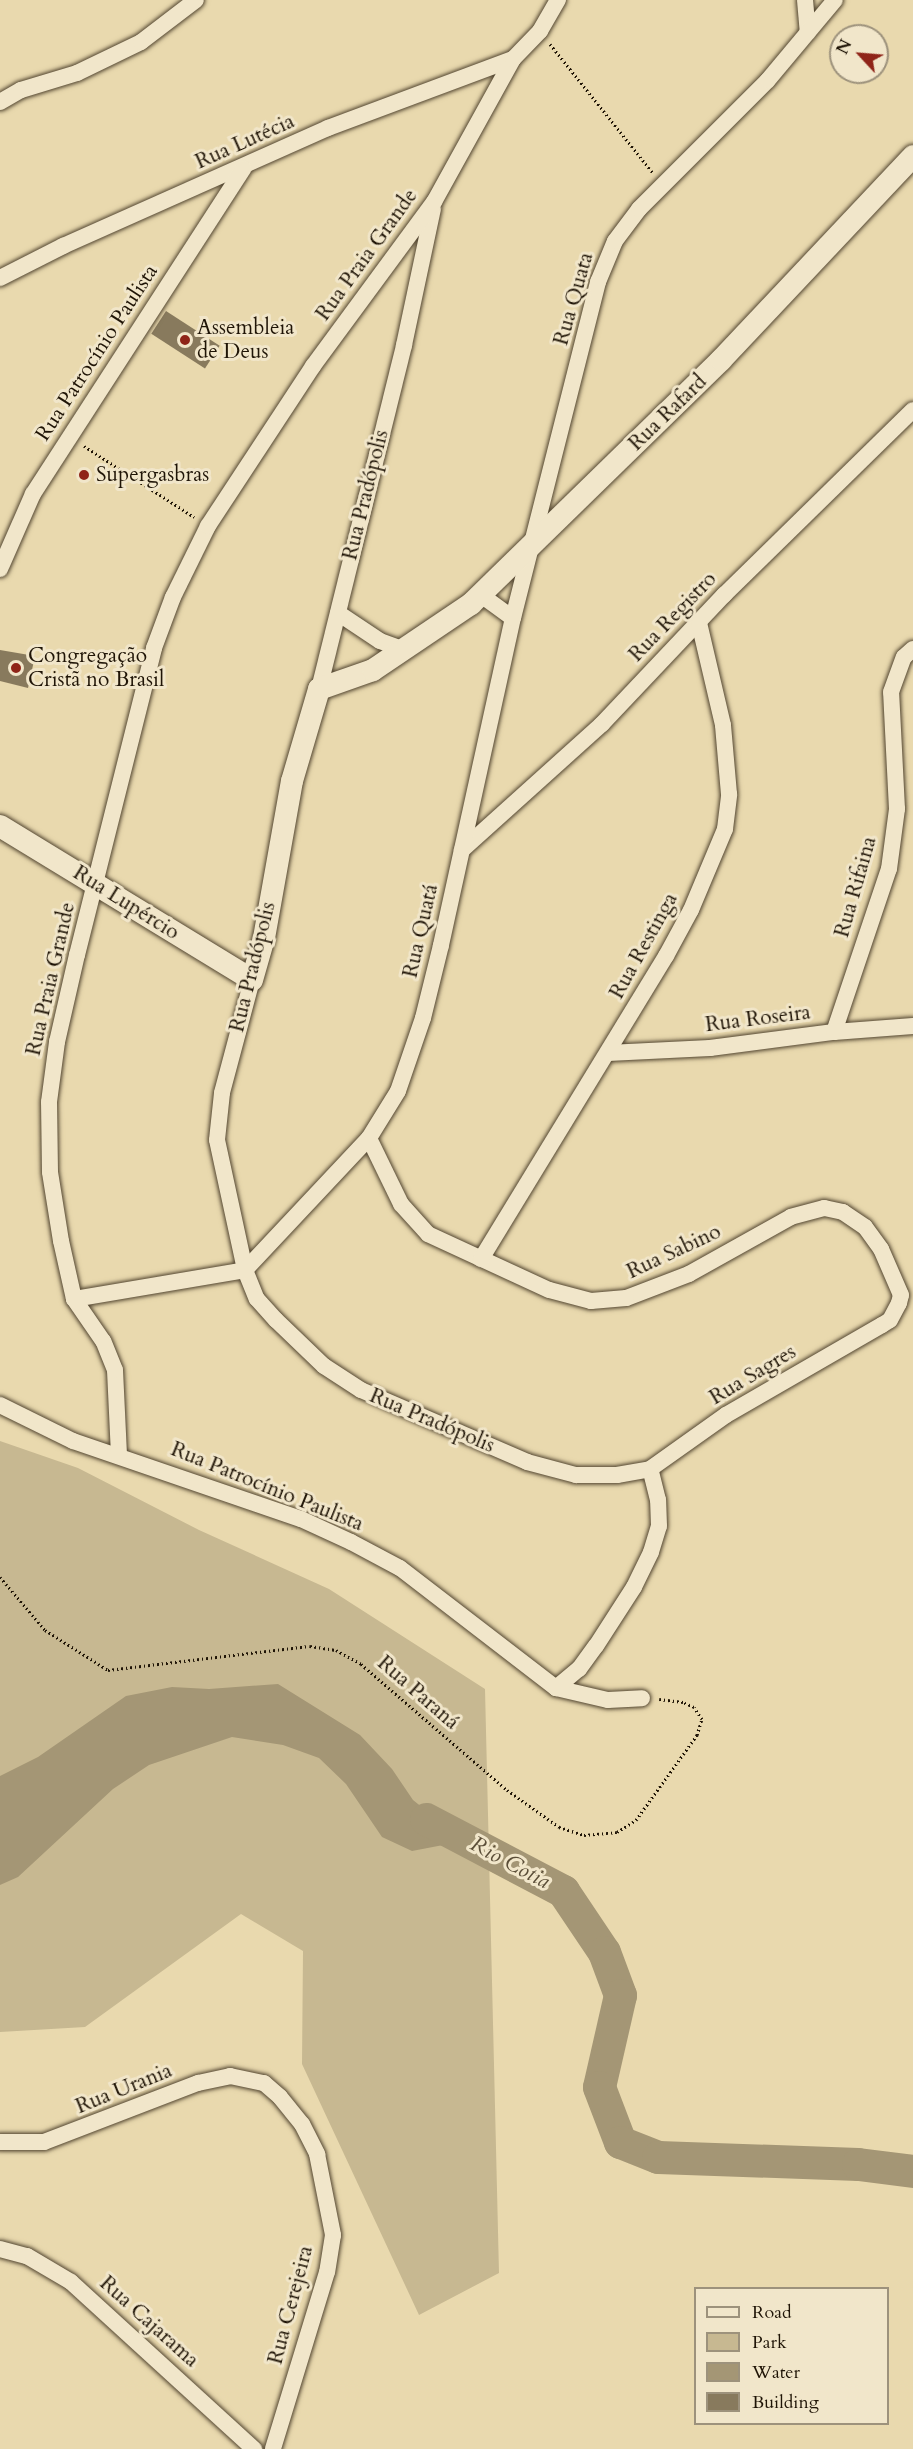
<!DOCTYPE html>
<meta charset="utf-8">
<style>
body{margin:0}
#map{position:relative;width:913px;height:2449px;overflow:hidden;background:#e9d9ae;font-family:Cardo,serif}
div>[style]{position:absolute}
.green>*{inset:0;background:#c7b891}
.water>*{inset:0;background:#a49675}
.river>*{height:33px;margin:-16.5px;padding:0 16.5px;transform-origin:16.5px;border-radius:16.5px;background:#a49675}
.building>*{inset:0;background:#887a5d;transform-origin:0 0}
.path>*{height:3px;margin-top:-1.5px;transform-origin:0;background:repeating-linear-gradient(90deg,#1f1406 0 1.5px,transparent 0 4.5px)}
.roads{filter:drop-shadow(0 0 2px #524530) drop-shadow(0 0 2px #524530)}
.street>*{height:16px;margin:-8px;padding:0 8px;transform-origin:8px;border-radius:8px;background:#f1e6ca}
.secondary>*{height:22px;margin:-11px;padding:0 11px;transform-origin:11px;border-radius:11px;background:#f1e6ca}
.dots>*{width:16px;height:16px;translate:-50% -50%;box-sizing:border-box;border:3px solid #f1e6ca;border-radius:50%}
span{translate:-50% -50%;white-space:nowrap;text-align:center;line-height:1.15;-webkit-text-stroke:6px #f1e6ca;paint-order:stroke}
.street-label{font-size:21px;color:#1f1406}
.poi-label{font-size:21px;color:#1f1406}
.left{translate:0 -50%;text-align:left}
.water-label{font-size:22px;color:#5b4e38;font-style:italic}
.legend{position:absolute;left:694px;top:2287px;width:195px;height:138px;box-sizing:border-box;background:#f1e6ca;border:2px solid #9d927c;margin:0;padding:8px 10px;list-style:none;font-size:18px;color:#1f1406}
.legend li{display:flex;align-items:center;gap:12px;height:30px}
.legend b{width:30px;border:2px solid #9d927c}
.north{position:absolute;left:829px;top:24px;width:60px;height:60px;box-sizing:border-box;background:#f1e6ca;border:2px solid #9d927c;border-radius:50%;rotate:296deg;font-size:16px;font-weight:700;line-height:24px;text-align:center;color:#1f1406}
.north::after{content:'';display:block;margin:auto;width:21px;height:27px;background:#8f2418;clip-path:polygon(50% 0,100% 100%,50% 72%,0 100%)}
</style>
<div id="map">
<div class="green">
<div style="clip-path:polygon(0 1441px,78px 1468px,199px 1530px,329px 1589px,485px 1689px,499px 2273px,419px 2315px,302px 2064px,303px 1951px,241px 1914px,85px 2027px,0 2032px)"></div>
</div>
<div class="water">
<div style="clip-path:polygon(278px 1684px,360px 1735px,392px 1769px,413px 1800px,464px 1841px,412px 1851px,382px 1837px,346px 1784px,319px 1758px,283px 1745px,232px 1737px,149px 1765px,113px 1789px,18px 1877px,0 1885px,0 1776px,38px 1757px,126px 1696px,172px 1687px,209px 1689px)"></div>
</div>
<div class="river">
<div style="left:426px;top:1819px;width:155px;rotate:27.7deg"></div>
<div style="left:563px;top:1891px;width:73px;rotate:56.1deg"></div>
<div style="left:604px;top:1952px;width:46px;rotate:69.6deg"></div>
<div style="left:620px;top:1995px;width:94px;rotate:102.9deg"></div>
<div style="left:599px;top:2087px;width:59px;rotate:69.1deg"></div>
<div style="left:620px;top:2142px;width:41px;rotate:21.5deg"></div>
<div style="left:658px;top:2157px;width:200px;rotate:2deg"></div>
<div style="left:858px;top:2164px;width:55px;rotate:7.3deg"></div>
</div>
<div class="building">
<div style="left:166px;top:311px;width:64px;height:27px;rotate:33deg"></div>
<div style="clip-path:polygon(0 650px,35px 656px,28px 688px,0 681px)"></div>
</div>
<div class="path">
<div style="left:550px;top:44px;width:164px;rotate:51.4deg"></div>
<div style="left:84px;top:446px;width:131px;rotate:32.8deg"></div>
<div style="left:0;top:1577px;width:70px;rotate:49.7deg"></div>
<div style="left:45px;top:1630px;width:75px;rotate:32.4deg"></div>
<div style="left:108px;top:1670px;width:203px;rotate:-6.8deg"></div>
<div style="left:310px;top:1646px;width:26px;rotate:9deg"></div>
<div style="left:336px;top:1650px;width:29px;rotate:29deg"></div>
<div style="left:361px;top:1664px;width:193px;rotate:40.8deg"></div>
<div style="left:507px;top:1790px;width:64px;rotate:35.4deg"></div>
<div style="left:559px;top:1827px;width:26px;rotate:18deg"></div>
<div style="left:584px;top:1835px;width:33px;rotate:-5deg"></div>
<div style="left:617px;top:1832px;width:22px;rotate:-32deg"></div>
<div style="left:636px;top:1820px;width:105px;rotate:-54.3deg"></div>
<div style="left:697px;top:1735px;width:17px;rotate:-73deg"></div>
<div style="left:702px;top:1719px;width:14px;rotate:-124deg"></div>
<div style="left:694px;top:1707px;width:12px;rotate:-156deg"></div>
<div style="left:683px;top:1702px;width:24px;rotate:-173deg"></div>
</div>
<div class="roads">
<div class="street">
<div style="left:805px;top:0;width:32px;rotate:85deg"></div>
<div style="left:0;top:102px;width:24px;rotate:-30deg"></div>
<div style="left:21px;top:90px;width:59px;rotate:-16.9deg"></div>
<div style="left:77px;top:73px;width:71px;rotate:-25.8deg"></div>
<div style="left:141px;top:42px;width:69px;rotate:-37.4deg"></div>
<div style="left:0;top:278px;width:71px;rotate:-26.9deg"></div>
<div style="left:63px;top:246px;width:290px;rotate:-24deg"></div>
<div style="left:328px;top:128px;width:197px;rotate:-20.5deg"></div>
<div style="left:0;top:569px;width:82px;rotate:-66.3deg"></div>
<div style="left:33px;top:494px;width:388px;rotate:-57.1deg"></div>
<div style="left:481px;top:595px;width:39px;rotate:36deg"></div>
<div style="left:338px;top:613px;width:50px;rotate:33.7deg"></div>
<div style="left:380px;top:641px;width:27px;rotate:20deg"></div>
<div style="left:319px;top:689px;width:354px;rotate:-76.1deg"></div>
<div style="left:404px;top:345px;width:139px;rotate:-78deg"></div>
<div style="left:462px;top:850px;width:188px;rotate:-42deg"></div>
<div style="left:602px;top:724px;width:178px;rotate:-46.6deg"></div>
<div style="left:724px;top:595px;width:264px;rotate:-44.4deg"></div>
<div style="left:252px;top:980px;width:117px;rotate:104.9deg"></div>
<div style="left:222px;top:1093px;width:47px;rotate:96.1deg"></div>
<div style="left:217px;top:1140px;width:133px;rotate:77.8deg"></div>
<div style="left:245px;top:1270px;width:31px;rotate:68deg"></div>
<div style="left:257px;top:1299px;width:28px;rotate:48deg"></div>
<div style="left:276px;top:1320px;width:66px;rotate:43.8deg"></div>
<div style="left:324px;top:1366px;width:44px;rotate:33deg"></div>
<div style="left:361px;top:1390px;width:181px;rotate:23.4deg"></div>
<div style="left:527px;top:1462px;width:51px;rotate:14.9deg"></div>
<div style="left:576px;top:1475px;width:41px"></div>
<div style="left:617px;top:1475px;width:34px;rotate:-10deg"></div>
<div style="left:650px;top:1469px;width:93px;rotate:-35.4deg"></div>
<div style="left:726px;top:1415px;width:180px;rotate:-30deg"></div>
<div style="left:882px;top:1325px;width:9px;rotate:-32deg"></div>
<div style="left:890px;top:1320px;width:19px;rotate:-62deg"></div>
<div style="left:899px;top:1303px;width:8px;rotate:-76deg"></div>
<div style="left:901px;top:1295px;width:50px;rotate:-113.5deg"></div>
<div style="left:881px;top:1249px;width:27px;rotate:-126deg"></div>
<div style="left:865px;top:1227px;width:27px;rotate:-146deg"></div>
<div style="left:843px;top:1212px;width:19px;rotate:-168deg"></div>
<div style="left:824px;top:1208px;width:34px;rotate:165deg"></div>
<div style="left:791px;top:1217px;width:117px;rotate:150.8deg"></div>
<div style="left:689px;top:1274px;width:67px;rotate:159.1deg"></div>
<div style="left:626px;top:1298px;width:35px;rotate:175deg"></div>
<div style="left:591px;top:1301px;width:43px;rotate:-165.3deg"></div>
<div style="left:549px;top:1290px;width:133px;rotate:-155.2deg"></div>
<div style="left:428px;top:1234px;width:40px;rotate:-132deg"></div>
<div style="left:401px;top:1204px;width:73px;rotate:-115.9deg"></div>
<div style="left:834px;top:1032px;width:172px;rotate:-71.4deg"></div>
<div style="left:889px;top:869px;width:61px;rotate:-82.4deg"></div>
<div style="left:897px;top:809px;width:117px;rotate:-92.9deg"></div>
<div style="left:891px;top:692px;width:37px;rotate:-70deg"></div>
<div style="left:904px;top:657px;width:12px;rotate:-42deg"></div>
<div style="left:608px;top:1053px;width:102px;rotate:-2.8deg"></div>
<div style="left:710px;top:1048px;width:125px;rotate:-7.4deg"></div>
<div style="left:834px;top:1032px;width:79px;rotate:-4.3deg"></div>
<div style="left:481px;top:1259px;width:355px;rotate:-58.6deg"></div>
<div style="left:666px;top:956px;width:52px;rotate:-61.5deg"></div>
<div style="left:691px;top:910px;width:88px;rotate:-67.2deg"></div>
<div style="left:725px;top:829px;width:35px;rotate:-83deg"></div>
<div style="left:729px;top:794px;width:69px;rotate:-95deg"></div>
<div style="left:723px;top:725px;width:105px;rotate:-103.2deg"></div>
<div style="left:74px;top:1299px;width:173px;rotate:-9.6deg"></div>
<div style="left:245px;top:1270px;width:181px;rotate:-46.8deg"></div>
<div style="left:369px;top:1138px;width:55px;rotate:-58.3deg"></div>
<div style="left:398px;top:1091px;width:77px;rotate:-71.1deg"></div>
<div style="left:423px;top:1018px;width:75px;rotate:-76.1deg"></div>
<div style="left:441px;top:945px;width:335px;rotate:-77.6deg"></div>
<div style="left:513px;top:618px;width:347px;rotate:-75.8deg"></div>
<div style="left:598px;top:282px;width:44px;rotate:-67.5deg"></div>
<div style="left:615px;top:241px;width:40px;rotate:-53deg"></div>
<div style="left:639px;top:209px;width:182px;rotate:-45deg"></div>
<div style="left:768px;top:80px;width:104px;rotate:-50.1deg"></div>
<div style="left:0;top:1405px;width:81px;rotate:26.3deg"></div>
<div style="left:73px;top:1441px;width:241px;rotate:18.9deg"></div>
<div style="left:301px;top:1519px;width:55px;rotate:24.7deg"></div>
<div style="left:351px;top:1542px;width:55px;rotate:28deg"></div>
<div style="left:400px;top:1568px;width:197px;rotate:37.6deg"></div>
<div style="left:556px;top:1688px;width:53px;rotate:13deg"></div>
<div style="left:608px;top:1700px;width:34px;rotate:-3deg"></div>
<div style="left:119px;top:1455px;width:85px;rotate:-92.7deg"></div>
<div style="left:115px;top:1370px;width:31px;rotate:-112deg"></div>
<div style="left:103px;top:1341px;width:51px;rotate:-124.6deg"></div>
<div style="left:74px;top:1299px;width:59px;rotate:-102.6deg"></div>
<div style="left:61px;top:1241px;width:70px;rotate:-99.1deg"></div>
<div style="left:50px;top:1172px;width:70px;rotate:-90.8deg"></div>
<div style="left:49px;top:1102px;width:61px;rotate:-82.4deg"></div>
<div style="left:57px;top:1042px;width:89px;rotate:-77.1deg"></div>
<div style="left:77px;top:955px;width:317px;rotate:-75.9deg"></div>
<div style="left:154px;top:648px;width:54px;rotate:-69.6deg"></div>
<div style="left:173px;top:597px;width:79px;rotate:-63.8deg"></div>
<div style="left:208px;top:526px;width:191px;rotate:-56.7deg"></div>
<div style="left:313px;top:366px;width:204px;rotate:-53.6deg"></div>
<div style="left:434px;top:202px;width:163px;rotate:-61.1deg"></div>
<div style="left:513px;top:59px;width:39px;rotate:-46deg"></div>
<div style="left:540px;top:31px;width:36px;rotate:-60deg"></div>
<div style="left:556px;top:1688px;width:30px;rotate:-40deg"></div>
<div style="left:579px;top:1669px;width:29px;rotate:-54deg"></div>
<div style="left:596px;top:1646px;width:70px;rotate:-57.2deg"></div>
<div style="left:634px;top:1587px;width:39px;rotate:-64deg"></div>
<div style="left:651px;top:1552px;width:27px;rotate:-73deg"></div>
<div style="left:659px;top:1526px;width:26px;rotate:-92deg"></div>
<div style="left:658px;top:1500px;width:32px;rotate:-104deg"></div>
<div style="left:0;top:2142px;width:44px"></div>
<div style="left:44px;top:2142px;width:165px;rotate:-21deg"></div>
<div style="left:198px;top:2083px;width:33px;rotate:-12deg"></div>
<div style="left:230px;top:2076px;width:35px;rotate:12deg"></div>
<div style="left:264px;top:2083px;width:21px;rotate:41deg"></div>
<div style="left:280px;top:2097px;width:35px;rotate:51deg"></div>
<div style="left:302px;top:2124px;width:34px;rotate:63deg"></div>
<div style="left:317px;top:2154px;width:83px;rotate:78.8deg"></div>
<div style="left:333px;top:2235px;width:37px;rotate:99deg"></div>
<div style="left:327px;top:2272px;width:185px;rotate:107deg"></div>
<div style="left:0;top:2249px;width:28px;rotate:15deg"></div>
<div style="left:27px;top:2256px;width:51px;rotate:30.6deg"></div>
<div style="left:71px;top:2282px;width:248px;rotate:42.4deg"></div>
</div>
<div class="secondary">
<div style="left:0;top:826px;width:295px;rotate:31.4deg"></div>
<div style="left:252px;top:980px;width:44px;rotate:-74.1deg"></div>
<div style="left:264px;top:938px;width:159px;rotate:-79.9deg"></div>
<div style="left:292px;top:781px;width:96px;rotate:-73.6deg"></div>
<div style="left:319px;top:689px;width:57px;rotate:-19.4deg"></div>
<div style="left:373px;top:670px;width:118px;rotate:-34deg"></div>
<div style="left:471px;top:604px;width:349px;rotate:-44.3deg"></div>
<div style="left:721px;top:360px;width:280px;rotate:-46.7deg"></div>
</div>
</div>
<div class="dots">
<div style="left:185px;top:340px;background:#8f2418"></div>
<div style="left:84px;top:475px;background:#8f2418"></div>
<div style="left:16px;top:668px;background:#8f2418"></div>
</div>
<div class="street-label">
<span style="left:245px;top:142px;rotate:-24deg">Rua Lutécia</span>
<span style="left:367px;top:255px;rotate:-54deg">Rua Praia Grande</span>
<span style="left:574px;top:299px;rotate:-74deg">Rua Quata</span>
<span style="left:97px;top:353px;rotate:-57deg">Rua Patrocínio Paulista</span>
<span style="left:668px;top:413px;rotate:-44deg">Rua Rafard</span>
<span style="left:366px;top:495px;rotate:-76deg">Rua Pradópolis</span>
<span style="left:673px;top:617px;rotate:-46deg">Rua Registro</span>
<span style="left:856px;top:887px;rotate:-74deg">Rua Rifaina</span>
<span style="left:126px;top:903px;rotate:32deg">Rua Lupércio</span>
<span style="left:421px;top:931px;rotate:-77deg">Rua Quatá</span>
<span style="left:644px;top:946px;rotate:-61deg">Rua Restinga</span>
<span style="left:253px;top:967px;rotate:-76deg">Rua Pradópolis</span>
<span style="left:51px;top:979px;rotate:-77deg">Rua Praia Grande</span>
<span style="left:758px;top:1019px;rotate:-7deg">Rua Roseira</span>
<span style="left:674px;top:1252px;rotate:-25deg">Rua Sabino</span>
<span style="left:753px;top:1375px;rotate:-31deg">Rua Sagres</span>
<span style="left:432px;top:1421px;rotate:23deg">Rua Pradópolis</span>
<span style="left:267px;top:1487px;rotate:22deg">Rua Patrocínio Paulista</span>
<span style="left:418px;top:1693px;rotate:41deg">Rua Paraná</span>
<span style="left:124px;top:2089px;rotate:-22deg">Rua Urania</span>
<span style="left:291px;top:2305px;rotate:-75deg">Rua Cerejeira</span>
<span style="left:149px;top:2322px;rotate:42deg">Rua Cajarama</span>
</div>
<div class="poi-label">
<span class="left" style="left:197px;top:340px">Assembleia<br>de Deus</span>
<span class="left" style="left:96px;top:475px">Supergasbras</span>
<span class="left" style="left:28px;top:668px">Congregação<br>Cristã no Brasil</span>
</div>
<div class="water-label">
<span style="left:510px;top:1863px;rotate:28deg">Rio Cotia</span>
</div>
<ul class="legend">
<li><b style="height:8px;background:#f1e6ca"></b>Road</li>
<li><b style="height:16px;background:#c7b891"></b>Park</li>
<li><b style="height:16px;background:#a49675"></b>Water</li>
<li><b style="height:16px;background:#887a5d"></b>Building</li>
</ul>
<div class="north">N</div>
</div>
